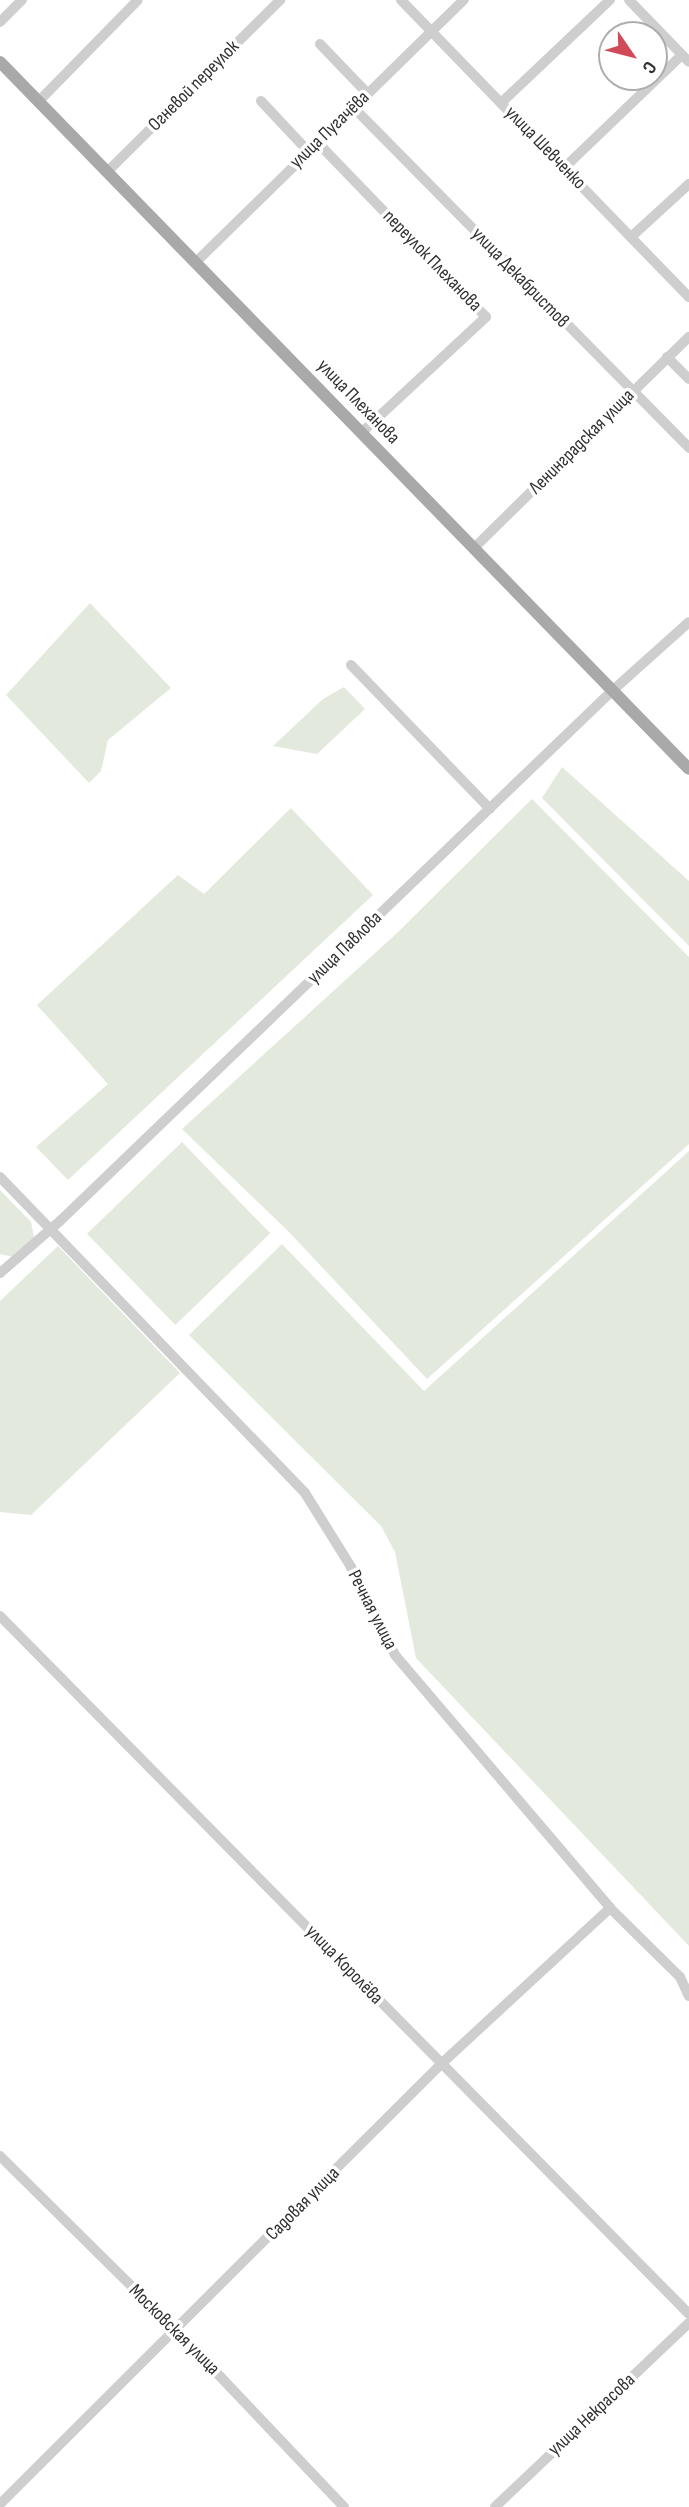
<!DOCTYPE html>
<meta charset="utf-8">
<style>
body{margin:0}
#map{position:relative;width:689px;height:2507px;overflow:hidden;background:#fff;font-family:"Sofia Sans Condensed",sans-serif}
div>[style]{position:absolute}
.green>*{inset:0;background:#e4e9de;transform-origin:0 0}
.minor>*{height:10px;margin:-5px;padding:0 5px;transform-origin:5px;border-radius:5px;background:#cecece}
.major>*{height:12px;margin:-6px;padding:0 6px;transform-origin:6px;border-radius:6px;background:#a9a9a9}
span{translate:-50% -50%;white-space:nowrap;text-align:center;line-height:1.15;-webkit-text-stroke:7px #fff;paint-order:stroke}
.street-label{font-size:19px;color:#313131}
.north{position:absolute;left:598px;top:21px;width:70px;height:70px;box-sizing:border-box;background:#fff;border:2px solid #adadad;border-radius:50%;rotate:125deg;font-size:19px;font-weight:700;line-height:28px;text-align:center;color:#313131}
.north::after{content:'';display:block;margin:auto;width:24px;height:32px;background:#d04b57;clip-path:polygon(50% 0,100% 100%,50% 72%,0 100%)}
</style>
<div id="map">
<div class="green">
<div style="clip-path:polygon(90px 603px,171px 688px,108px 740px,101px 771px,89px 783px,6px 695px)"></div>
<div style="clip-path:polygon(344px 687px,365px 709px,317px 754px,273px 746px,323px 699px)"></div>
<div style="clip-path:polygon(562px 767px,689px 881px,689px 946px,542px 798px)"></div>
<div style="clip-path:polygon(532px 799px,689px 957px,689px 1144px,427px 1379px,288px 1231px,182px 1129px,397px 933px)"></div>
<div style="clip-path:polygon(291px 808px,373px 895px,68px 1180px,36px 1147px,108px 1084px,37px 1005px,178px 875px,204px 894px)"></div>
<div style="left:182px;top:1142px;width:127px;height:132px;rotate:46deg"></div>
<div style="clip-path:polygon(689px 1151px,689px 1946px,416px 1658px,395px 1552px,381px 1526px,189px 1335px,282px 1244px,424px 1391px)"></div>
<div style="clip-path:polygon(0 1190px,31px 1222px,34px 1237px,14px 1257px,0 1254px)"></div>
<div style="clip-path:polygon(58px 1246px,180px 1373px,31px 1515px,0 1512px,0 1301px)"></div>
</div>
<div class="minor">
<div style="left:401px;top:0;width:414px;rotate:45.9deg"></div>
<div style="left:629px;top:0;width:86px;rotate:45.9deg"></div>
<div style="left:0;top:22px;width:31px;rotate:-45deg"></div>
<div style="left:320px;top:44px;width:68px;rotate:46.2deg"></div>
<div style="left:39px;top:101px;width:141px;rotate:-45.6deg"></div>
<div style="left:261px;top:101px;width:69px;rotate:46.8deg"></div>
<div style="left:501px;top:103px;width:150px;rotate:-43.4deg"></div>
<div style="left:353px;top:107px;width:479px;rotate:45.4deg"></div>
<div style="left:317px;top:142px;width:243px;rotate:46deg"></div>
<div style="left:486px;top:317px;width:171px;rotate:137.1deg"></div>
<div style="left:564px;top:168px;width:163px;rotate:-43.8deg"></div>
<div style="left:108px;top:171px;width:243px;rotate:-44.8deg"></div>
<div style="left:631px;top:237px;width:79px;rotate:-42.4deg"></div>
<div style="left:196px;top:262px;width:375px;rotate:-44.4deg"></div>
<div style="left:667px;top:357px;width:31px;rotate:45deg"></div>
<div style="left:475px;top:547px;width:300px;rotate:-44.5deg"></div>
<div style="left:351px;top:665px;width:200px;rotate:46deg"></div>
<div style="left:0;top:1177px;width:439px;rotate:46deg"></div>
<div style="left:305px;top:1493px;width:87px;rotate:58.1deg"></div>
<div style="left:351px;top:1567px;width:98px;rotate:63.4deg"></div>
<div style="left:395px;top:1655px;width:332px;rotate:49.6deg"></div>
<div style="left:610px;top:1908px;width:98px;rotate:44.6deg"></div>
<div style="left:680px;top:1977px;width:21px;rotate:65deg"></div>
<div style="left:0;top:1273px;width:79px;rotate:-40.9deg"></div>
<div style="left:60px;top:1221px;width:765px;rotate:-43.84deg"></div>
<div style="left:612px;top:691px;width:103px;rotate:-41.9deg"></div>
<div style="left:0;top:1616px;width:981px;rotate:45.37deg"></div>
<div style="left:0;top:2156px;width:247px;rotate:44.7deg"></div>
<div style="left:176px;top:2330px;width:244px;rotate:46.5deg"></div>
<div style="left:0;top:2504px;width:622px;rotate:-44.93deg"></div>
<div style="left:440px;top:2065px;width:231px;rotate:-42.7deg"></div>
<div style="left:495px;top:2507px;width:267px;rotate:-43.5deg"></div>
</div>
<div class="major">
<div style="left:0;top:62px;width:987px;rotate:45.74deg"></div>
</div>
<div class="street-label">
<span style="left:194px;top:86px;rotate:-45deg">Огневой переулок</span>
<span style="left:330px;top:130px;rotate:-44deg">улица Пугачёва</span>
<span style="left:545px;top:148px;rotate:46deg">улица Шевченко</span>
<span style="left:432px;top:261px;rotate:46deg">переулок Плеханова</span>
<span style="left:520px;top:278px;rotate:46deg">улица Декабристов</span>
<span style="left:358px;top:402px;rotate:46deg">улица Плеханова</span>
<span style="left:582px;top:442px;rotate:-45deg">Ленинградская улица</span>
<span style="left:345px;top:948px;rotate:-44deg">улица Павлова</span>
<span style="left:372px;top:1610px;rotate:63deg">Речная улица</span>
<span style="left:344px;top:1965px;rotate:46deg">улица Королёва</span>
<span style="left:303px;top:2204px;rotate:-45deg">Садовая улица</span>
<span style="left:174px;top:2330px;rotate:45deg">Московская улица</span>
<span style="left:592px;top:2415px;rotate:-43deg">улица Некрасова</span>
</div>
<div class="north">С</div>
</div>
